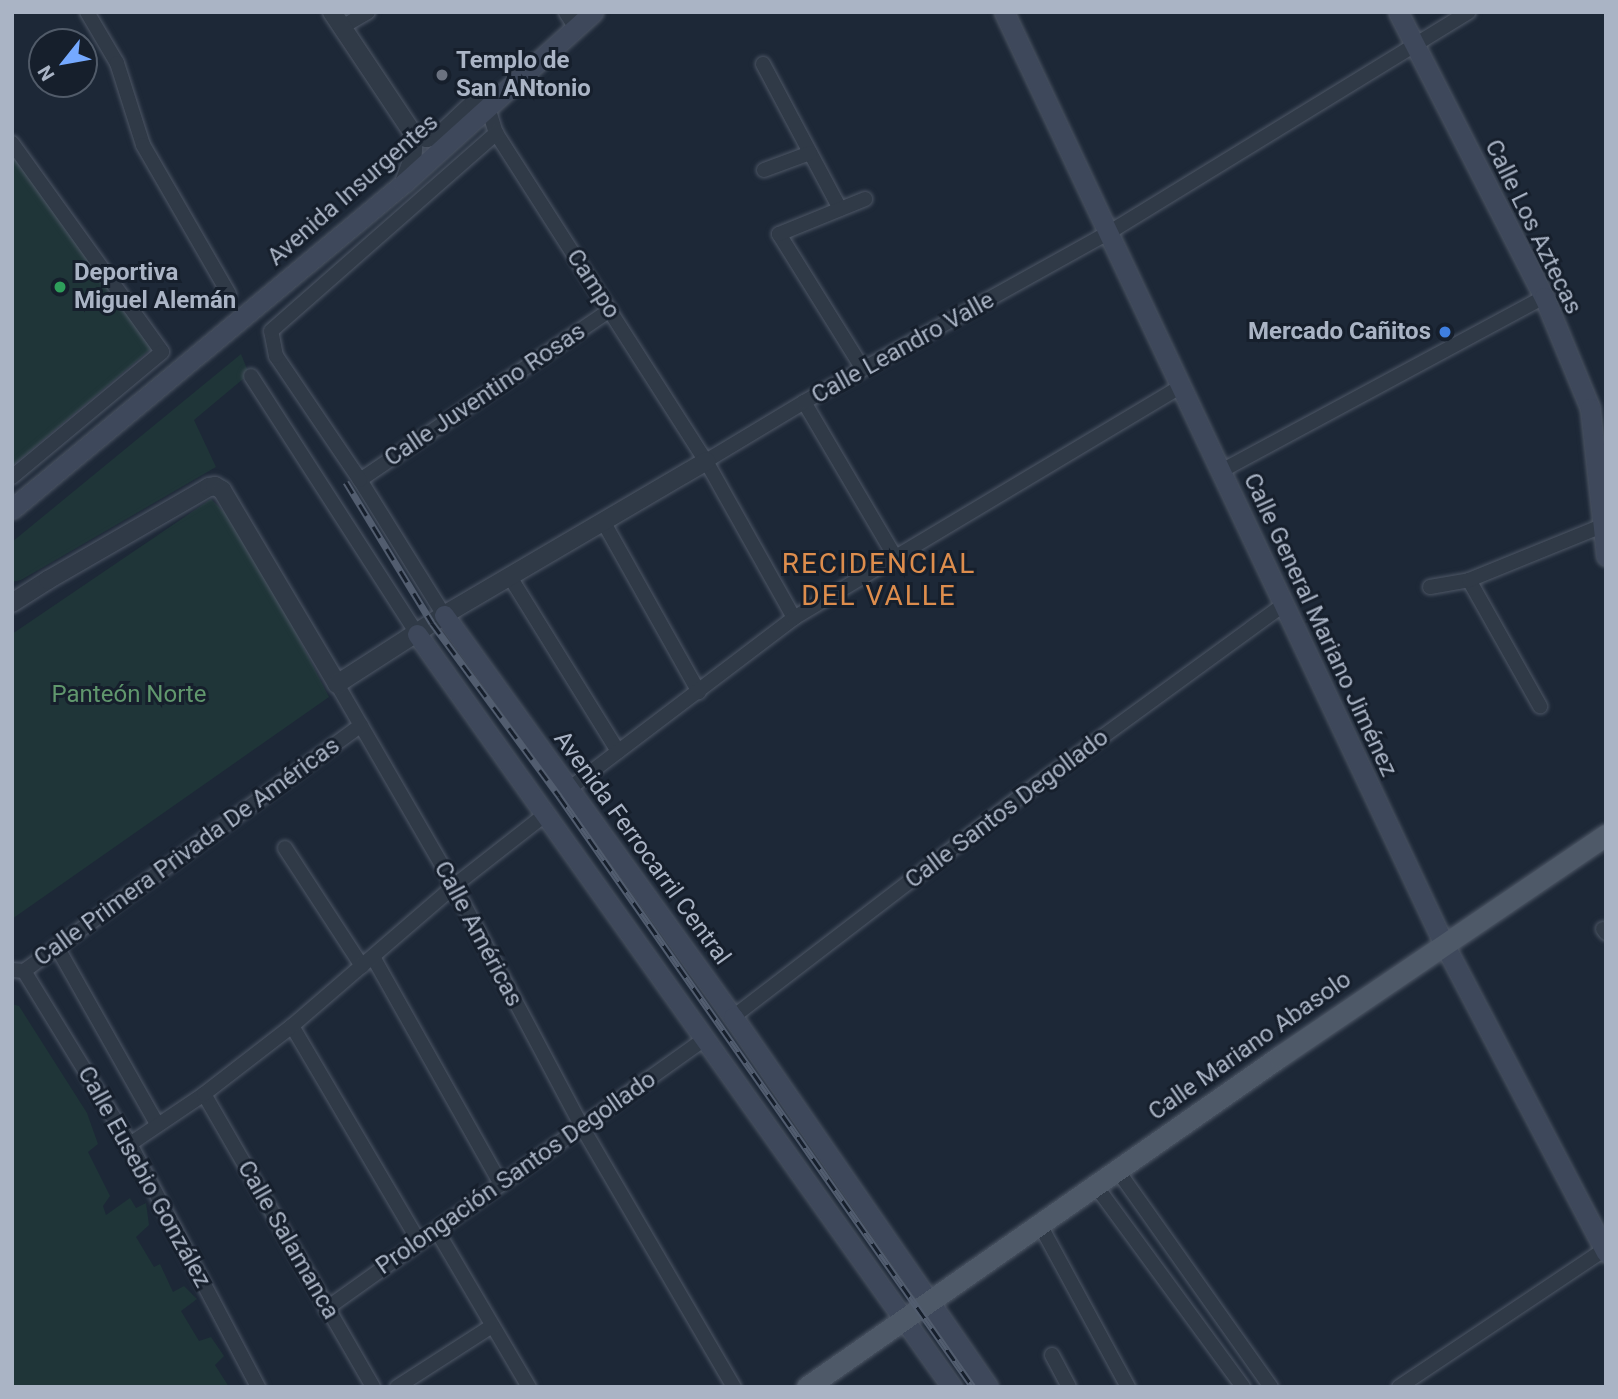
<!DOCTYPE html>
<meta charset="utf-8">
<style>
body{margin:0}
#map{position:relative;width:1618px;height:1399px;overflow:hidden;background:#1d2837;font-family:Roboto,sans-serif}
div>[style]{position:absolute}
.green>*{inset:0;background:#1f3538}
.roads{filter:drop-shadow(0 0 2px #4e5766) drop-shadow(0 0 2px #4e5766)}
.minor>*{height:14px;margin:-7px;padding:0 7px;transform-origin:7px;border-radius:7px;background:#303a47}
.tertiary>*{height:18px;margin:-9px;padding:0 9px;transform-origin:9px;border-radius:9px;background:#303a47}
.secondary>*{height:19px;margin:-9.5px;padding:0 9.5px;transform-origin:9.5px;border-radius:9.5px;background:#3e485b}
.primary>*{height:21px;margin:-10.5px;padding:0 10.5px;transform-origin:10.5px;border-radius:10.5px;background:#4e5968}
.rail>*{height:7px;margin-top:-3.5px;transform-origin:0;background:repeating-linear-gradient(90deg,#161f2c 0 13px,#525d6f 0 26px);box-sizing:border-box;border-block:2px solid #525d6f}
.dots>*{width:19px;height:19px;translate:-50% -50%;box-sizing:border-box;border:4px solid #161f2c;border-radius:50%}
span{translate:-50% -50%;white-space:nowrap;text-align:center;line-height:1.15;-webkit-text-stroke:6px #161f2c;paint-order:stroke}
.poi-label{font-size:24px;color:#aab4c5;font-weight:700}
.left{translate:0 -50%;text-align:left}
.right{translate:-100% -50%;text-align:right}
.street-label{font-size:24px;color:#aab4c5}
.park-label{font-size:24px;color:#60976d}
.quarter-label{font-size:28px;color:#dd8d4d;letter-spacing:2px}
.frame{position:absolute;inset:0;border:14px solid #aab4c5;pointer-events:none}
.north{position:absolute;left:28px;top:28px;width:70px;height:70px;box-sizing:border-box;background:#161f2c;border:2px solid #515b69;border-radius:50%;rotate:239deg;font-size:19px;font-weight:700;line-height:28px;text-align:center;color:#aab4c5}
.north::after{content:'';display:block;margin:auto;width:24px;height:32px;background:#75a9ff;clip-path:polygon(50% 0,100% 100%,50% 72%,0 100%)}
</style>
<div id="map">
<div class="green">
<div style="clip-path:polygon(12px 154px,152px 348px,12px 466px)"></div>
<div style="clip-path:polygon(241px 354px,249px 374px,194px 420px,216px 467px,21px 580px,12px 582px,12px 542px)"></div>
<div style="clip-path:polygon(211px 499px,244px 532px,329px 697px,12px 919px,12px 634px)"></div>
<div style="clip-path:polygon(12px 1004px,19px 1006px,87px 1113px,98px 1144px,88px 1152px,110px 1196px,103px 1206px,106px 1215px,130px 1198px,136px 1208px,146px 1203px,149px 1225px,136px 1237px,154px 1267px,160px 1264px,173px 1292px,184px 1286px,197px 1299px,181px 1311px,199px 1341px,211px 1337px,224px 1356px,215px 1365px,229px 1387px,12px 1387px)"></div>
</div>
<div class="roads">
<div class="minor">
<div style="left:87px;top:12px;width:59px;rotate:59.5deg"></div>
<div style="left:117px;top:63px;width:86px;rotate:72.4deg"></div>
<div style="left:143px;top:145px;width:172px;rotate:60deg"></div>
<div style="left:342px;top:27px;width:30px;rotate:-30deg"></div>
<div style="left:763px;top:64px;width:164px;rotate:62deg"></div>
<div style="left:487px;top:104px;width:30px;rotate:73deg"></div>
<div style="left:496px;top:133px;width:389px;rotate:57.4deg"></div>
<div style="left:706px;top:461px;width:180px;rotate:60.7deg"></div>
<div style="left:12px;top:143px;width:257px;rotate:54.3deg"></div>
<div style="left:162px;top:352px;width:195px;rotate:140.2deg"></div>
<div style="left:764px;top:170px;width:49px;rotate:-20.3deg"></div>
<div style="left:863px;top:369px;width:159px;rotate:-121.9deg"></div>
<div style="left:779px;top:234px;width:93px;rotate:-22.1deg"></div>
<div style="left:251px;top:376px;width:307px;rotate:57.2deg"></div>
<div style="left:804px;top:402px;width:181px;rotate:59.5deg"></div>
<div style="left:706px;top:461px;width:114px;rotate:-31deg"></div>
<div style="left:804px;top:402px;width:348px;rotate:-29.1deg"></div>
<div style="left:1108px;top:233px;width:423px;rotate:-31.5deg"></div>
<div style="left:1221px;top:471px;width:367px;rotate:-28.3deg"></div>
<div style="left:360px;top:480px;width:302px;rotate:-34.2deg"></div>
<div style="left:604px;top:523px;width:194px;rotate:60.7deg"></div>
<div style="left:510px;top:577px;width:205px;rotate:58.2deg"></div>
<div style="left:1469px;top:580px;width:145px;rotate:60.6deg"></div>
<div style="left:1430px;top:587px;width:40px;rotate:-10deg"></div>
<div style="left:1469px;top:580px;width:144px;rotate:-22.1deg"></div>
<div style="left:444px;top:615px;width:159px;rotate:-121.9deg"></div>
<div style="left:360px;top:480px;width:150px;rotate:-124.1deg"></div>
<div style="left:276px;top:356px;width:25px;rotate:-101deg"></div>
<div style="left:271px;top:331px;width:300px;rotate:-41.3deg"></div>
<div style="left:337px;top:684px;width:233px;rotate:59.9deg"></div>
<div style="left:454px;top:886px;width:273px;rotate:62deg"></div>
<div style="left:582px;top:1127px;width:301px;rotate:59.7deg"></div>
<div style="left:570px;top:788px;width:281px;rotate:-37.2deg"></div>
<div style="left:794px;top:618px;width:451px;rotate:-30.9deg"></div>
<div style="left:285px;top:848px;width:141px;rotate:56.9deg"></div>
<div style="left:1603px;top:929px;width:5px;rotate:53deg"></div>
<div style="left:57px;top:947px;width:203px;rotate:60.5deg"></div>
<div style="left:373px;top:957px;width:261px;rotate:60.6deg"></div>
<div style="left:12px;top:970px;width:12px;rotate:5deg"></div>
<div style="left:24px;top:971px;width:417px;rotate:-36.1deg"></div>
<div style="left:24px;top:971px;width:203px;rotate:58.5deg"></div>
<div style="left:130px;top:1144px;width:275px;rotate:62.2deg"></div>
<div style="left:733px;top:1017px;width:372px;rotate:-37.5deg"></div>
<div style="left:1028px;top:791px;width:316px;rotate:-36.1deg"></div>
<div style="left:292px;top:1026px;width:251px;rotate:59.5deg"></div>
<div style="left:204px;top:1094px;width:338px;rotate:60deg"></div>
<div style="left:130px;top:1144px;width:89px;rotate:-34deg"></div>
<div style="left:204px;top:1094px;width:111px;rotate:-37.7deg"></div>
<div style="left:292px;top:1026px;width:214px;rotate:-40.8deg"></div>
<div style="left:454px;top:886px;width:118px;rotate:-38.1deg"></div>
<div style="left:1118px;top:1171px;width:265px;rotate:54.7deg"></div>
<div style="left:1096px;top:1186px;width:249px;rotate:53.8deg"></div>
<div style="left:1039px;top:1223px;width:187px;rotate:61.5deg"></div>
<div style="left:437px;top:1231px;width:181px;rotate:59.5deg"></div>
<div style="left:326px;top:1309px;width:467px;rotate:-35.5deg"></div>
<div style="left:1052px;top:1355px;width:36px;rotate:62deg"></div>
<div style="left:397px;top:1387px;width:113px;rotate:-32.7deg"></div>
<div style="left:1399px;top:1387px;width:247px;rotate:-33.8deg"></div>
</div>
<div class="tertiary">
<div style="left:332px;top:12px;width:148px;rotate:56.3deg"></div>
<div style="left:414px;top:135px;width:26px;rotate:94deg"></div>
<div style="left:412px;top:161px;width:23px;rotate:110deg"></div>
<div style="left:568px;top:12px;width:17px;rotate:57deg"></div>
<div style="left:414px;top:135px;width:13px;rotate:13deg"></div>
<div style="left:427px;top:138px;width:13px;rotate:-13deg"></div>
<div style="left:440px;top:135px;width:47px;rotate:-43.3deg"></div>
<div style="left:474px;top:103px;width:13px;rotate:4deg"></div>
<div style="left:12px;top:603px;width:43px;rotate:-32.6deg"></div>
<div style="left:48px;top:580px;width:186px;rotate:-30deg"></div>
<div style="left:209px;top:487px;width:6px;rotate:-9deg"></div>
<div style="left:215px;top:486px;width:8px;rotate:30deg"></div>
<div style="left:222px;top:490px;width:226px;rotate:59.3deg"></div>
<div style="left:337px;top:684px;width:127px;rotate:-32.8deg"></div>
<div style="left:444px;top:615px;width:304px;rotate:-30.4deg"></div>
</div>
<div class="secondary">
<div style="left:1004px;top:12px;width:1031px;rotate:64.73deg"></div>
<div style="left:1444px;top:944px;width:348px;rotate:62.3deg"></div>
<div style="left:1398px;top:12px;width:320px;rotate:62.9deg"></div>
<div style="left:1544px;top:297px;width:120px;rotate:67.5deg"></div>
<div style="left:1590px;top:408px;width:149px;rotate:83.8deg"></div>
<div style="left:12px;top:509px;width:510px;rotate:-39.75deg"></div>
<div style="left:404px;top:183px;width:255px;rotate:-42.1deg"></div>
<div style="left:444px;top:615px;width:495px;rotate:54.3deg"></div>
<div style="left:733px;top:1017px;width:449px;rotate:55.4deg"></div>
<div style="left:417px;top:634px;width:924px;rotate:54.61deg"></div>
</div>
<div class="primary">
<div style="left:807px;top:1387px;width:576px;rotate:-34.96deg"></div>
<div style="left:1279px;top:1057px;width:395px;rotate:-34.2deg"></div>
</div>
</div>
<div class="rail">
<div style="left:346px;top:482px;width:165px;rotate:58.6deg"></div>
<div style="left:432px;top:623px;width:215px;rotate:53.7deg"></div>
<div style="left:559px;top:796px;width:722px;rotate:54.99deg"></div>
</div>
<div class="dots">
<div style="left:442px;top:75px;background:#6b7280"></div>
<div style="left:60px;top:287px;background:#2e9e5b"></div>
<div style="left:1445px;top:332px;background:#3f7fe0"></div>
</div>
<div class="poi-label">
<span class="left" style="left:456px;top:75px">Templo de<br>San ANtonio</span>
<span class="left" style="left:74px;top:287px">Deportiva<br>Miguel Alemán</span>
<span class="right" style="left:1431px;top:332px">Mercado Cañitos</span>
</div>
<div class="street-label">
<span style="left:353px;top:190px;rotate:-41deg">Avenida Insurgentes</span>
<span style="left:1533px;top:227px;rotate:64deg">Calle Los Aztecas</span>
<span style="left:593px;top:284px;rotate:57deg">Campo</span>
<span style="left:903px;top:348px;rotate:-29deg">Calle Leandro Valle</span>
<span style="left:485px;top:395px;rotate:-34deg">Calle Juventino Rosas</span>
<span style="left:1320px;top:625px;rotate:65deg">Calle General Mariano Jiménez</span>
<span style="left:1007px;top:809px;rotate:-37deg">Calle Santos Degollado</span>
<span style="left:642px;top:848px;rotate:54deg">Avenida Ferrocarril Central</span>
<span style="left:187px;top:852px;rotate:-36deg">Calle Primera Privada De Américas</span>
<span style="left:478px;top:934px;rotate:62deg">Calle Américas</span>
<span style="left:1250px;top:1046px;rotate:-35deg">Calle Mariano Abasolo</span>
<span style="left:516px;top:1173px;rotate:-35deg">Prolongación Santos Degollado</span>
<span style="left:144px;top:1177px;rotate:61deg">Calle Eusebio González</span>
<span style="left:288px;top:1240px;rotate:60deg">Calle Salamanca</span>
</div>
<div class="park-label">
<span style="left:129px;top:695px">Panteón Norte</span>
</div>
<div class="quarter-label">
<span style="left:879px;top:580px">RECIDENCIAL<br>DEL VALLE</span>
</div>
<div class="frame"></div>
<div class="north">N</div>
</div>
